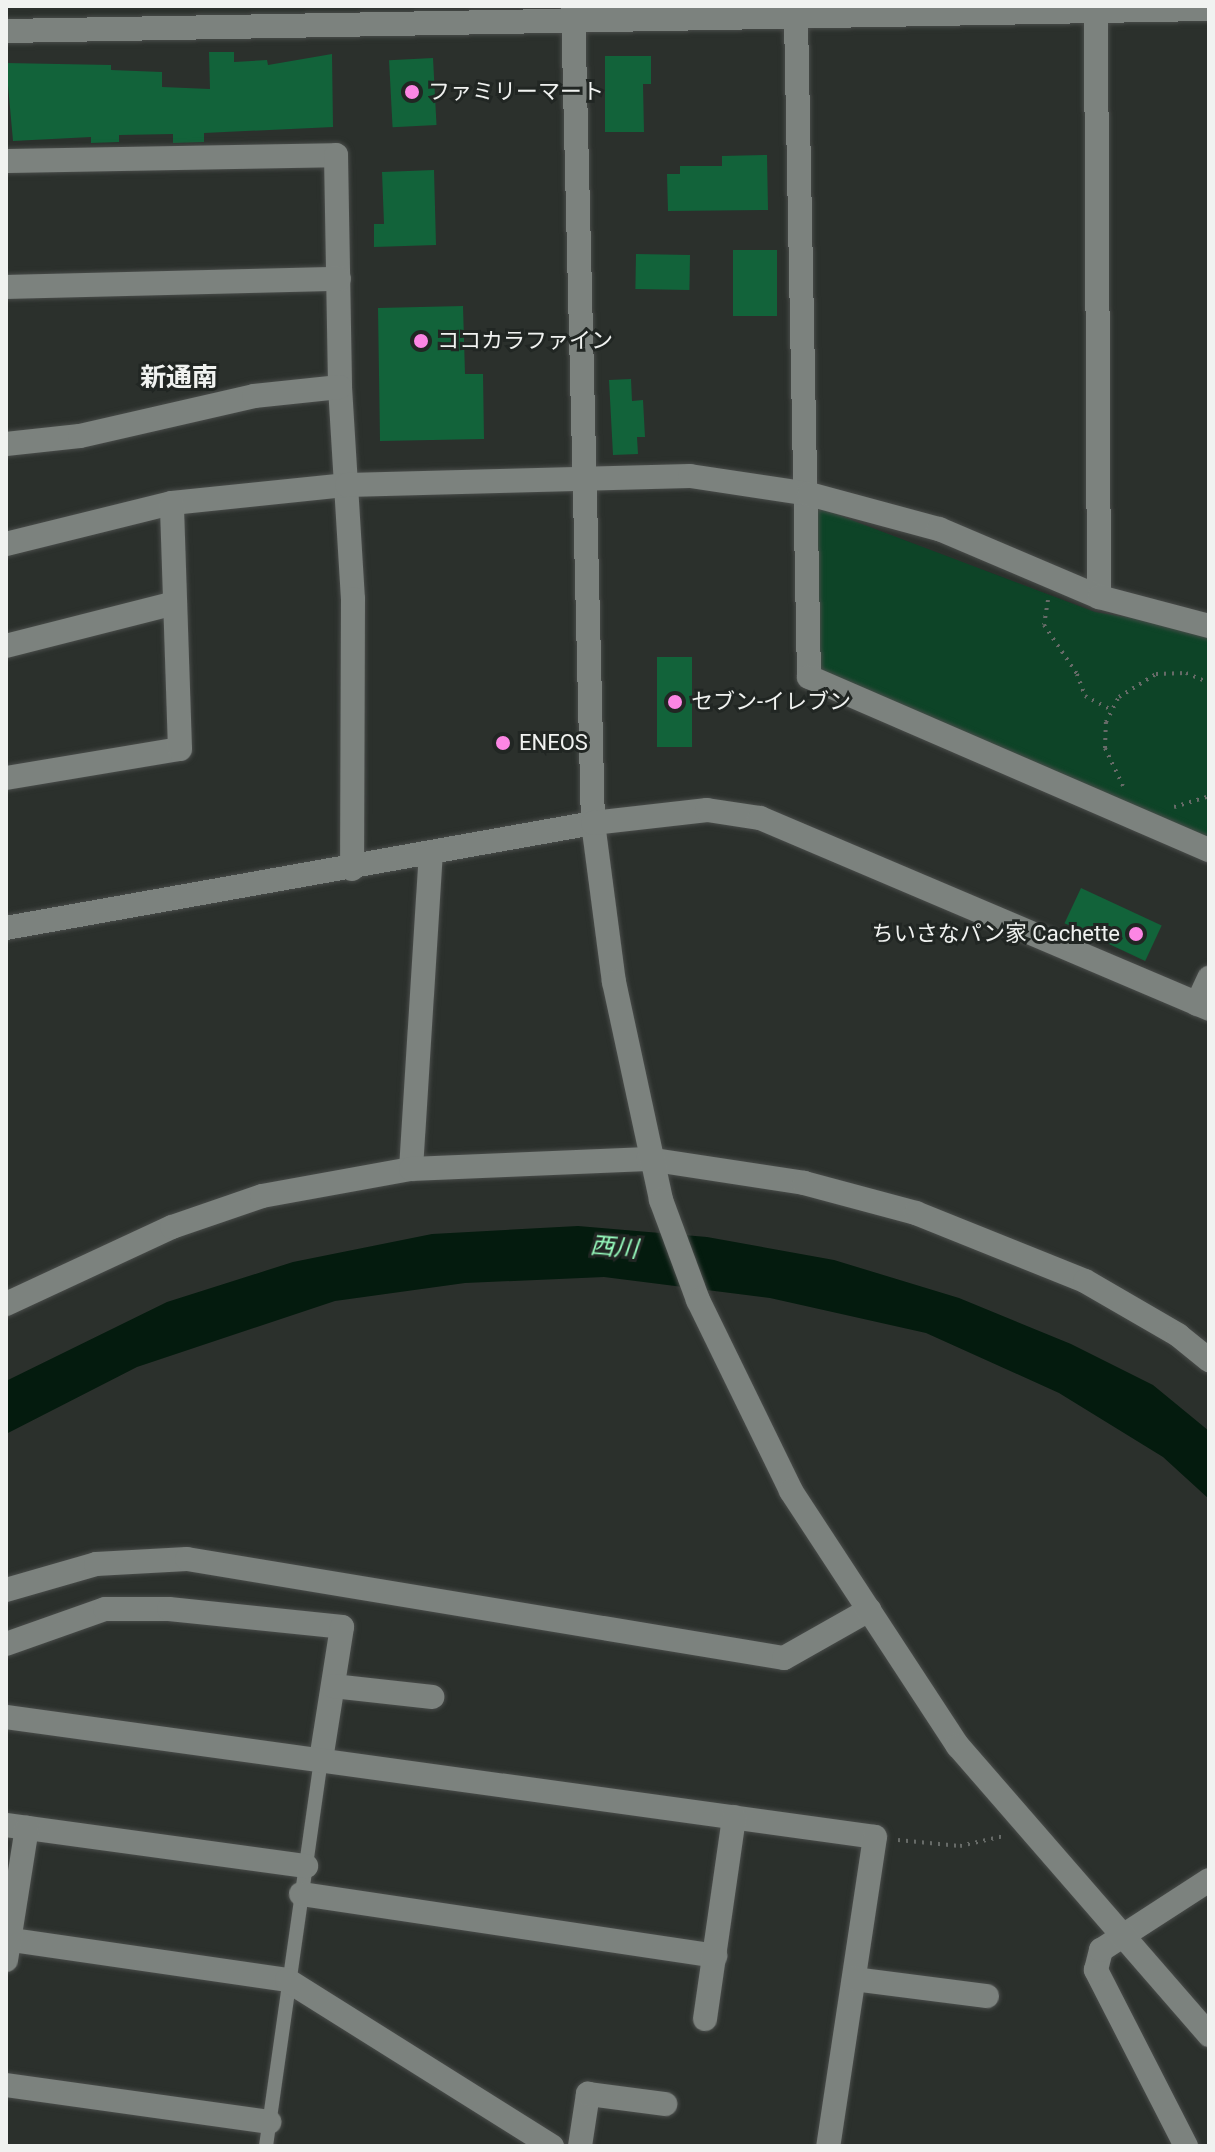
<!DOCTYPE html>
<meta charset="utf-8">
<style>
body{margin:0}
#map{position:relative;width:1215px;height:2152px;overflow:hidden;background:#2b302c;font-family:Roboto,"Noto Sans JP",sans-serif}
div>[style]{position:absolute}
.green>*{inset:0;background:#0d4427}
.water>*{inset:0;background:#041b0e}
.building>*{inset:0;background:#12633a;transform-origin:0 0}
.path>*{height:4px;margin-top:-2px;transform-origin:0;background:repeating-linear-gradient(90deg,#676b68 0 2px,transparent 0 8px)}
.roads{filter:drop-shadow(0 0 2px #494c4a) drop-shadow(0 0 2px #494c4a)}
.lane>*{height:14px;margin:-7px;padding:0 7px;transform-origin:7px;border-radius:7px;background:#7c827e}
.street>*{height:24px;margin:-12px;padding:0 12px;transform-origin:12px;border-radius:12px;background:#7c827e}
.secondary>*{height:24px;margin:-12px;padding:0 12px;transform-origin:12px;border-radius:12px;background:#7c827e}
.dots>*{width:22px;height:22px;translate:-50% -50%;box-sizing:border-box;border:4px solid #212623;border-radius:50%}
span{translate:-50% -50%;white-space:nowrap;text-align:center;line-height:1.15;-webkit-text-stroke:6px #212623;paint-order:stroke}
.poi-label{font-size:22px;color:#f0f2f0}
.left{translate:0 -50%;text-align:left}
.right{translate:-100% -50%;text-align:right}
.water-label{font-size:24px;color:#98febf;font-style:italic}
.quarter-label{font-size:26px;color:#f0f2f0;font-weight:700}
.frame{position:absolute;inset:0;border:8px solid #f0f2f0;pointer-events:none}
</style>
<div id="map">
<div class="green">
<div style="clip-path:polygon(817px 507px,1095px 612px,1209px 631px,1209px 838px,817px 673px)"></div>
</div>
<div class="water">
<div style="clip-path:polygon(578px 1226px,707px 1237px,834px 1260px,959px 1298px,1071px 1344px,1153px 1385px,1209px 1431px,1209px 1499px,1163px 1457px,1059px 1393px,926px 1333px,770px 1298px,604px 1277px,465px 1283px,335px 1301px,137px 1367px,6px 1434px,6px 1381px,167px 1302px,293px 1262px,432px 1234px)"></div>
</div>
<div class="building">
<div style="clip-path:polygon(209px 52px,234px 52px,234px 62px,267px 60px,268px 65px,332px 54px,333px 127px,204px 133px,204px 142px,173px 143px,173px 134px,119px 135px,119px 142px,91px 143px,91px 137px,13px 141px,6px 63px,111px 65px,111px 70px,162px 72px,162px 87px,210px 89px)"></div>
<div style="clip-path:polygon(605px 56px,651px 56px,651px 84px,643px 84px,644px 132px,605px 132px)"></div>
<div style="left:433px;top:58px;width:67px;height:44px;rotate:87deg"></div>
<div style="clip-path:polygon(767px 155px,768px 210px,668px 211px,667px 174px,680px 174px,680px 166px,722px 166px,722px 156px)"></div>
<div style="clip-path:polygon(434px 170px,436px 245px,374px 247px,374px 224px,384px 224px,382px 172px)"></div>
<div style="left:733px;top:250px;width:44px;height:66px"></div>
<div style="left:636px;top:254px;width:54px;height:35px;rotate:1deg"></div>
<div style="clip-path:polygon(463px 306px,465px 374px,483px 374px,484px 439px,380px 441px,378px 308px)"></div>
<div style="clip-path:polygon(631px 379px,632px 401px,643px 400px,645px 437px,637px 437px,638px 454px,613px 455px,609px 380px)"></div>
<div style="left:657px;top:657px;width:35px;height:90px"></div>
<div style="left:1081px;top:888px;width:89px;height:39px;rotate:25deg"></div>
</div>
<div class="path">
<div style="left:1048px;top:600px;width:25px;rotate:99deg"></div>
<div style="left:1044px;top:625px;width:59px;rotate:56deg"></div>
<div style="left:1077px;top:674px;width:23px;rotate:70deg"></div>
<div style="left:1085px;top:696px;width:30px;rotate:28deg"></div>
<div style="left:1123px;top:786px;width:42px;rotate:-115.3deg"></div>
<div style="left:1105px;top:748px;width:26px;rotate:-88deg"></div>
<div style="left:1106px;top:722px;width:28px;rotate:-63deg"></div>
<div style="left:1119px;top:697px;width:44px;rotate:-31.9deg"></div>
<div style="left:1156px;top:674px;width:30px;rotate:-2deg"></div>
<div style="left:1186px;top:673px;width:25px;rotate:23deg"></div>
<div style="left:1174px;top:807px;width:37px;rotate:-17deg"></div>
<div style="left:898px;top:1840px;width:62px;rotate:5.5deg"></div>
<div style="left:960px;top:1846px;width:45px;rotate:-12.8deg"></div>
</div>
<div class="roads">
<div class="lane">
<div style="left:266px;top:2146px;width:390px;rotate:-81.9deg"></div>
</div>
<div class="street">
<div style="left:1096px;top:12px;width:585px;rotate:89.71deg"></div>
<div style="left:796px;top:18px;width:659px;rotate:88.87deg"></div>
<div style="left:809px;top:677px;width:436px;rotate:23.4deg"></div>
<div style="left:6px;top:31px;width:1203px;rotate:-1.05deg"></div>
<div style="left:6px;top:161px;width:330px;rotate:-1deg"></div>
<div style="left:336px;top:155px;width:232px;rotate:89deg"></div>
<div style="left:340px;top:387px;width:212px;rotate:86.5deg"></div>
<div style="left:353px;top:599px;width:270px;rotate:90.2deg"></div>
<div style="left:6px;top:287px;width:333px;rotate:-1.4deg"></div>
<div style="left:6px;top:444px;width:74px;rotate:-6.2deg"></div>
<div style="left:80px;top:436px;width:179px;rotate:-12.9deg"></div>
<div style="left:254px;top:396px;width:86px;rotate:-6deg"></div>
<div style="left:6px;top:544px;width:171px;rotate:-13.9deg"></div>
<div style="left:172px;top:503px;width:176px;rotate:-5.9deg"></div>
<div style="left:347px;top:485px;width:343px;rotate:-1.5deg"></div>
<div style="left:690px;top:476px;width:120px;rotate:8.6deg"></div>
<div style="left:809px;top:494px;width:135px;rotate:15.1deg"></div>
<div style="left:939px;top:529px;width:174px;rotate:23deg"></div>
<div style="left:1099px;top:597px;width:114px;rotate:14.8deg"></div>
<div style="left:6px;top:646px;width:174px;rotate:-14.3deg"></div>
<div style="left:6px;top:778px;width:176px;rotate:-9.5deg"></div>
<div style="left:180px;top:749px;width:246px;rotate:-91.9deg"></div>
<div style="left:1197px;top:1004px;width:29px;rotate:-65deg"></div>
<div style="left:411px;top:1169px;width:315px;rotate:-86.4deg"></div>
<div style="left:6px;top:1304px;width:183px;rotate:-24.9deg"></div>
<div style="left:172px;top:1227px;width:95px;rotate:-19deg"></div>
<div style="left:262px;top:1196px;width:151px;rotate:-10.3deg"></div>
<div style="left:411px;top:1169px;width:237px;rotate:-2.4deg"></div>
<div style="left:648px;top:1159px;width:158px;rotate:8.7deg"></div>
<div style="left:804px;top:1183px;width:116px;rotate:15deg"></div>
<div style="left:916px;top:1213px;width:182px;rotate:21.9deg"></div>
<div style="left:1085px;top:1281px;width:108px;rotate:30.1deg"></div>
<div style="left:1178px;top:1335px;width:40px;rotate:39deg"></div>
<div style="left:6px;top:1590px;width:94px;rotate:-16.1deg"></div>
<div style="left:96px;top:1564px;width:91px;rotate:-3.1deg"></div>
<div style="left:187px;top:1559px;width:605px;rotate:9.42deg"></div>
<div style="left:784px;top:1658px;width:98px;rotate:-29.5deg"></div>
<div style="left:6px;top:1644px;width:105px;rotate:-19.5deg"></div>
<div style="left:105px;top:1609px;width:64px"></div>
<div style="left:169px;top:1609px;width:174px;rotate:5.9deg"></div>
<div style="left:342px;top:1627px;width:135px;rotate:99deg"></div>
<div style="left:333px;top:1686px;width:100px;rotate:6.3deg"></div>
<div style="left:6px;top:1717px;width:877px;rotate:7.86deg"></div>
<div style="left:875px;top:1837px;width:313px;rotate:98.6deg"></div>
<div style="left:6px;top:1825px;width:303px;rotate:7.8deg"></div>
<div style="left:301px;top:1894px;width:419px;rotate:8.5deg"></div>
<div style="left:6px;top:1939px;width:284px;rotate:8.3deg"></div>
<div style="left:287px;top:1980px;width:313px;rotate:32.1deg"></div>
<div style="left:6px;top:1960px;width:134px;rotate:-81deg"></div>
<div style="left:854px;top:1979px;width:134px;rotate:7.3deg"></div>
<div style="left:705px;top:2019px;width:204px;rotate:-81.8deg"></div>
<div style="left:6px;top:2085px;width:266px;rotate:8deg"></div>
<div style="left:580px;top:2146px;width:53px;rotate:-81.3deg"></div>
<div style="left:588px;top:2094px;width:78px;rotate:7.4deg"></div>
<div style="left:1186px;top:2146px;width:198px;rotate:-117.1deg"></div>
<div style="left:1096px;top:1970px;width:21px;rotate:-76deg"></div>
<div style="left:1101px;top:1950px;width:129px;rotate:-32.9deg"></div>
</div>
<div class="secondary">
<div style="left:573px;top:6px;width:817px;rotate:88.6deg"></div>
<div style="left:593px;top:823px;width:160px;rotate:82.5deg"></div>
<div style="left:614px;top:982px;width:223px;rotate:77.8deg"></div>
<div style="left:661px;top:1200px;width:107px;rotate:69.7deg"></div>
<div style="left:698px;top:1300px;width:212px;rotate:64deg"></div>
<div style="left:791px;top:1491px;width:305px;rotate:56.8deg"></div>
<div style="left:958px;top:1746px;width:383px;rotate:49deg"></div>
<div style="left:6px;top:928px;width:596px;rotate:-10.14deg"></div>
<div style="left:593px;top:823px;width:115px;rotate:-6.5deg"></div>
<div style="left:707px;top:810px;width:54px;rotate:8.6deg"></div>
<div style="left:760px;top:818px;width:488px;rotate:23deg"></div>
</div>
</div>
<div class="dots">
<div style="left:412px;top:92px;background:#fc86e4"></div>
<div style="left:421px;top:341px;background:#fc86e4"></div>
<div style="left:675px;top:702px;background:#fc86e4"></div>
<div style="left:503px;top:743px;background:#fc86e4"></div>
<div style="left:1136px;top:934px;background:#fc86e4"></div>
</div>
<div class="poi-label">
<span class="left" style="left:428px;top:92px">ファミリーマート</span>
<span class="left" style="left:437px;top:341px">ココカラファイン</span>
<span class="left" style="left:691px;top:702px">セブン-イレブン</span>
<span class="left" style="left:519px;top:743px">ENEOS</span>
<span class="right" style="left:1120px;top:934px">ちいさなパン家 Cachette</span>
</div>
<div class="water-label">
<span style="left:614px;top:1248px;rotate:5deg">西川</span>
</div>
<div class="quarter-label">
<span style="left:179px;top:378px">新通南</span>
</div>
<div class="frame"></div>
</div>
